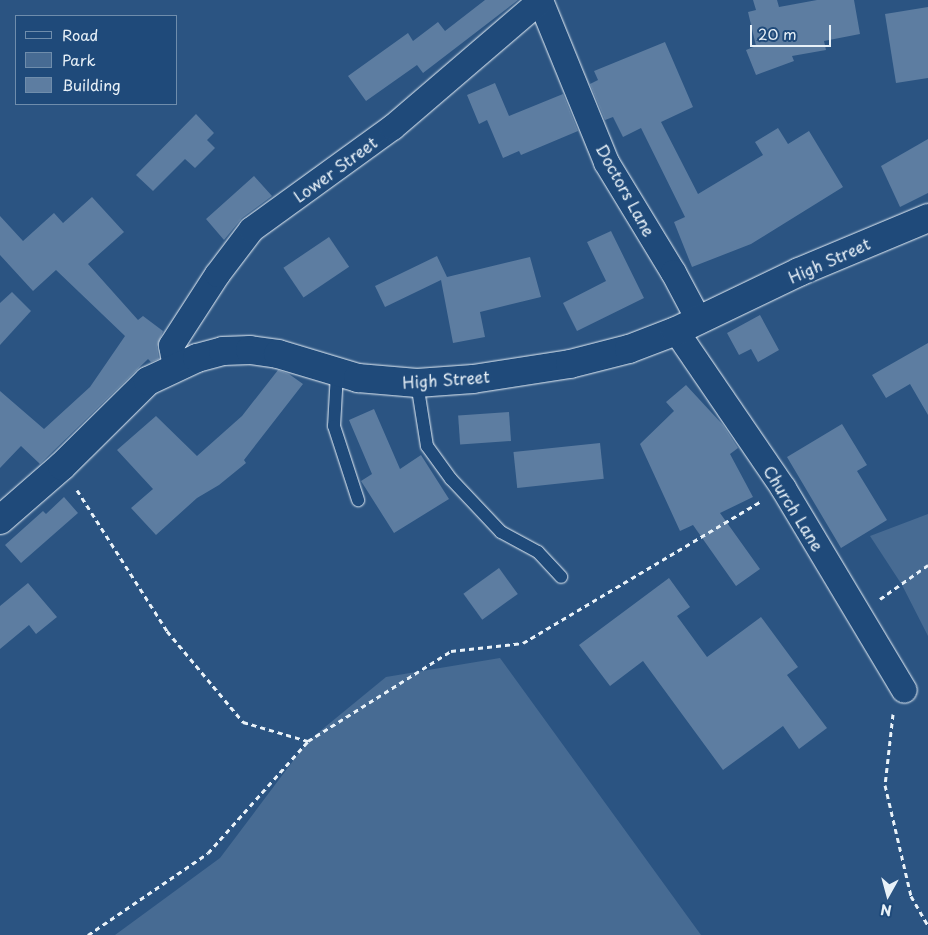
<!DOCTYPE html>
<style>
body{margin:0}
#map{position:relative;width:928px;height:935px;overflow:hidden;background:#2b5482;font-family:"Playpen Sans",sans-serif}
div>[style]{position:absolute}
.green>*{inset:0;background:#476b93}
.building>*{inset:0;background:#5d7da1;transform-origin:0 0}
.path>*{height:3px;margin-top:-1.5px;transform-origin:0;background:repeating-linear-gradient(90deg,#e8f1f8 0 5px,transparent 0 9px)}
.roads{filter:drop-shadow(0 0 1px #e8f1f8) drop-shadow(0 0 1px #e8f1f8)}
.lane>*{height:12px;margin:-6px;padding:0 6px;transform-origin:6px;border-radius:6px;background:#1f4a7a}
.street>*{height:25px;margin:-12.5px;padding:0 12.5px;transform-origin:12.5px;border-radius:12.5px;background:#1f4a7a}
.secondary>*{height:28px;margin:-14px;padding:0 14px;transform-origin:14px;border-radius:14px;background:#1f4a7a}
span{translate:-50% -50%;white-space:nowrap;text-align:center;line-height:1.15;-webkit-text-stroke:5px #1f4a7a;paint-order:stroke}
.street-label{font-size:16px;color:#e8f1f8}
.legend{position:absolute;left:15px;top:15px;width:162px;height:90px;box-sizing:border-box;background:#1f4a7a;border:1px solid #6f8dac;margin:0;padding:6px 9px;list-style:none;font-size:15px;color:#e8f1f8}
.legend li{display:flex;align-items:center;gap:10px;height:25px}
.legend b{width:25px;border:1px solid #6f8dac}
.north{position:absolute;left:863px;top:870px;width:50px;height:50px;-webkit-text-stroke:4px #1f4a7a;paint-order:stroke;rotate:187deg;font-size:14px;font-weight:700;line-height:20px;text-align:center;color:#e8f1f8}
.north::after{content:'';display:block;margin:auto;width:18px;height:22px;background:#e8f1f8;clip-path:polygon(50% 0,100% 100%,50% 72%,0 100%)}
.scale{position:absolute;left:750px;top:25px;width:81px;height:22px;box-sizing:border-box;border:2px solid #e8f1f8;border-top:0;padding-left:6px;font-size:15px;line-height:18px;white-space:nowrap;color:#e8f1f8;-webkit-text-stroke:4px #1f4a7a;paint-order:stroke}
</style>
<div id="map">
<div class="green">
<div style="clip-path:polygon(928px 514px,928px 636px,902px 585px,870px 536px)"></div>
<div style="clip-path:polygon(500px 658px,701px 935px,115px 935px,220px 858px,308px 741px,386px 677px)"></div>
</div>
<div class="building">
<div style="clip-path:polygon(485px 0,518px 0,423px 73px,417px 65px,366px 101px,348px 76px,408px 33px,413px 41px,438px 22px,445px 31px)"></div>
<div style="clip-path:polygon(753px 0,777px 0,779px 7px,817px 0,854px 0,860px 34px,824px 41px,826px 50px,792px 56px,794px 61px,756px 75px,746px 50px,756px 46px,748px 12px,756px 10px)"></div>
<div style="clip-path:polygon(928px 7px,928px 78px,896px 83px,885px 14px)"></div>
<div style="clip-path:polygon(665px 42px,693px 107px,661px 122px,698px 194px,763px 155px,755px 142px,778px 128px,788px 144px,809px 131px,843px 187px,751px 244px,692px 267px,674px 222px,685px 217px,641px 128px,623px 137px,613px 117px,605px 120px,590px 84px,598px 80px,594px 71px)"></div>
<div style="clip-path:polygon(495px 83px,509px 116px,563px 94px,578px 131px,521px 155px,519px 151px,503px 158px,487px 120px,479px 124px,467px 95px)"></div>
<div style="clip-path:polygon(196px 114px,214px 133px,207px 140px,215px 148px,195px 168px,185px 159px,153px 191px,136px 175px)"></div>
<div style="clip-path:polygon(928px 139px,928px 193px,900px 207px,881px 166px)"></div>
<div style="clip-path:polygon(254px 176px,272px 196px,242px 218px,224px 240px,206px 219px)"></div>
<div style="clip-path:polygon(92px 197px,124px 232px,88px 264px,138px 320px,143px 316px,163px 331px,157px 347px,159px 359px,151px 362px,148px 359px,40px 464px,21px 446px,0 468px,0 391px,44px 429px,90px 387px,125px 336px,56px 270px,33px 291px,0 255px,0 216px,23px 241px,54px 213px,63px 223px)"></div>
<div style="clip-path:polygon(611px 231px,644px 298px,577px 331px,563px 303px,606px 281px,587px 242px)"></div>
<div style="left:329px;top:237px;width:36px;height:55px;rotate:56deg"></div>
<div style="clip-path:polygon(437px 256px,447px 277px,530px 257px,541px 297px,480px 312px,485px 337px,453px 343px,441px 280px,385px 307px,375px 286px)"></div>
<div style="clip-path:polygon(12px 292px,31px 311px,0 345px,0 303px)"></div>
<div style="clip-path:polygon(760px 315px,779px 350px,758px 362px,751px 349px,739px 355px,727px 333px)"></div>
<div style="clip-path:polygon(928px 343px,928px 415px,910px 384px,886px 398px,872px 375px)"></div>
<div style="clip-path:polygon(278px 370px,289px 374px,303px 384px,244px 460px,246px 463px,219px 485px,197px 498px,156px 535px,131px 508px,153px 489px,117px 450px,156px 416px,197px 456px,242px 416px)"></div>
<div style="clip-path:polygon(686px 385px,723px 425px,738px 448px,730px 454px,753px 497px,720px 513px,760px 569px,736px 586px,693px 525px,680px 531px,640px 444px,674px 411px,666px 402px)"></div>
<div style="clip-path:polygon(374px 409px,400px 469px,421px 455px,449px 499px,394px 533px,361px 481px,372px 474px,349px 420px)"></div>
<div style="left:509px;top:412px;width:29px;height:51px;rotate:86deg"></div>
<div style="clip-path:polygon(842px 424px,867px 465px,857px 471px,887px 520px,841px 548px,787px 457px)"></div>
<div style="left:600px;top:443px;width:36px;height:87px;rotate:84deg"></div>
<div style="clip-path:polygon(64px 497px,78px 513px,21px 563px,5px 545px,43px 511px,46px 514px)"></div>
<div style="left:499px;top:568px;width:32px;height:44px;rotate:54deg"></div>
<div style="clip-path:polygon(669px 578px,690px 607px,677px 616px,707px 657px,761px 617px,798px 667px,787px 675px,827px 728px,799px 749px,783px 726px,723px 770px,643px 661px,610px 686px,579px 645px)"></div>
<div style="clip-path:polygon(28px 583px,57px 617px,36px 634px,29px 625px,0 649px,0 606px)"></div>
</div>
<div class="path">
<div style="left:77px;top:490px;width:167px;rotate:57.4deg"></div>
<div style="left:167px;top:631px;width:119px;rotate:50.1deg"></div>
<div style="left:243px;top:722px;width:68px;rotate:16.3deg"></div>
<div style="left:880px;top:599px;width:59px;rotate:-35.3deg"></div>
<div style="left:893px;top:714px;width:71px;rotate:96.4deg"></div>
<div style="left:885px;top:785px;width:114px;rotate:76.8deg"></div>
<div style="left:911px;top:896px;width:34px;rotate:60deg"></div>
<div style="left:88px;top:935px;width:145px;rotate:-34.3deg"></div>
<div style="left:208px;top:853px;width:150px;rotate:-48.2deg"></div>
<div style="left:308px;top:741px;width:169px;rotate:-32.2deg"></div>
<div style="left:451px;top:651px;width:72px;rotate:-6.3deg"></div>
<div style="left:523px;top:643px;width:277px;rotate:-30.8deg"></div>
</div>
<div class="roads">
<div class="lane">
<div style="left:337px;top:373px;width:53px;rotate:93.2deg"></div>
<div style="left:334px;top:426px;width:78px;rotate:72deg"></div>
<div style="left:417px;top:383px;width:64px;rotate:81deg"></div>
<div style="left:427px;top:446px;width:41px;rotate:54deg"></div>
<div style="left:451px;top:479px;width:73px;rotate:46.7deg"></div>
<div style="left:501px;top:532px;width:42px;rotate:28.4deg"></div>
<div style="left:538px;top:552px;width:34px;rotate:47deg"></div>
</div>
<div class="street">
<div style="left:540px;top:0;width:175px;rotate:67.8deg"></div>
<div style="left:606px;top:162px;width:129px;rotate:58.7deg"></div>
<div style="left:673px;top:272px;width:55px;rotate:62deg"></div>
<div style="left:676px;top:331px;width:190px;rotate:55.7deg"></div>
<div style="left:783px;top:488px;width:235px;rotate:59.1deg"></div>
<div style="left:175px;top:366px;width:21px;rotate:-101deg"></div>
<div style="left:171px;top:345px;width:85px;rotate:-57.1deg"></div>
<div style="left:217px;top:274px;width:56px;rotate:-52.9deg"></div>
<div style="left:251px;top:229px;width:174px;rotate:-35.9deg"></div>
<div style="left:392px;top:127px;width:195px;rotate:-40.6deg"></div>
</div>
<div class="secondary">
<div style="left:0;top:520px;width:82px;rotate:-41.1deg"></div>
<div style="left:62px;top:466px;width:121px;rotate:-44.7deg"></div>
<div style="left:148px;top:381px;width:54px;rotate:-25.1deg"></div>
<div style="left:197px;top:358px;width:27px;rotate:-15deg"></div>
<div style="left:223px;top:351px;width:27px;rotate:-2deg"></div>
<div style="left:250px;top:350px;width:28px;rotate:8deg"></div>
<div style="left:278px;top:354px;width:84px;rotate:16.7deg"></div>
<div style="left:358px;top:378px;width:59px;rotate:4.8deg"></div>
<div style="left:417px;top:383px;width:56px;rotate:-4.1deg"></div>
<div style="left:473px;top:379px;width:98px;rotate:-8.8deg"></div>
<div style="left:570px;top:364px;width:61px;rotate:-14.3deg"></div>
<div style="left:629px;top:349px;width:50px;rotate:-21deg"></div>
<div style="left:676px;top:331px;width:136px;rotate:-25.6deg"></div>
<div style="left:799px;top:272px;width:140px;rotate:-22.7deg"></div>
</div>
</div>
<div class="street-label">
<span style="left:335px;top:169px;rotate:-36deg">Lower Street</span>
<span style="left:626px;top:190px;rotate:61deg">Doctors Lane</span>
<span style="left:829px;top:260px;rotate:-24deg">High Street</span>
<span style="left:446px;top:379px;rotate:-4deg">High Street</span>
<span style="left:794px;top:508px;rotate:58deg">Church Lane</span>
</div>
<ul class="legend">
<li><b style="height:6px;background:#1f4a7a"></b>Road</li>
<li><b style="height:14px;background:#476b93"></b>Park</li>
<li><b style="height:14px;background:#5d7da1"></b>Building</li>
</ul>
<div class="north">N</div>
<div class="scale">20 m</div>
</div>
